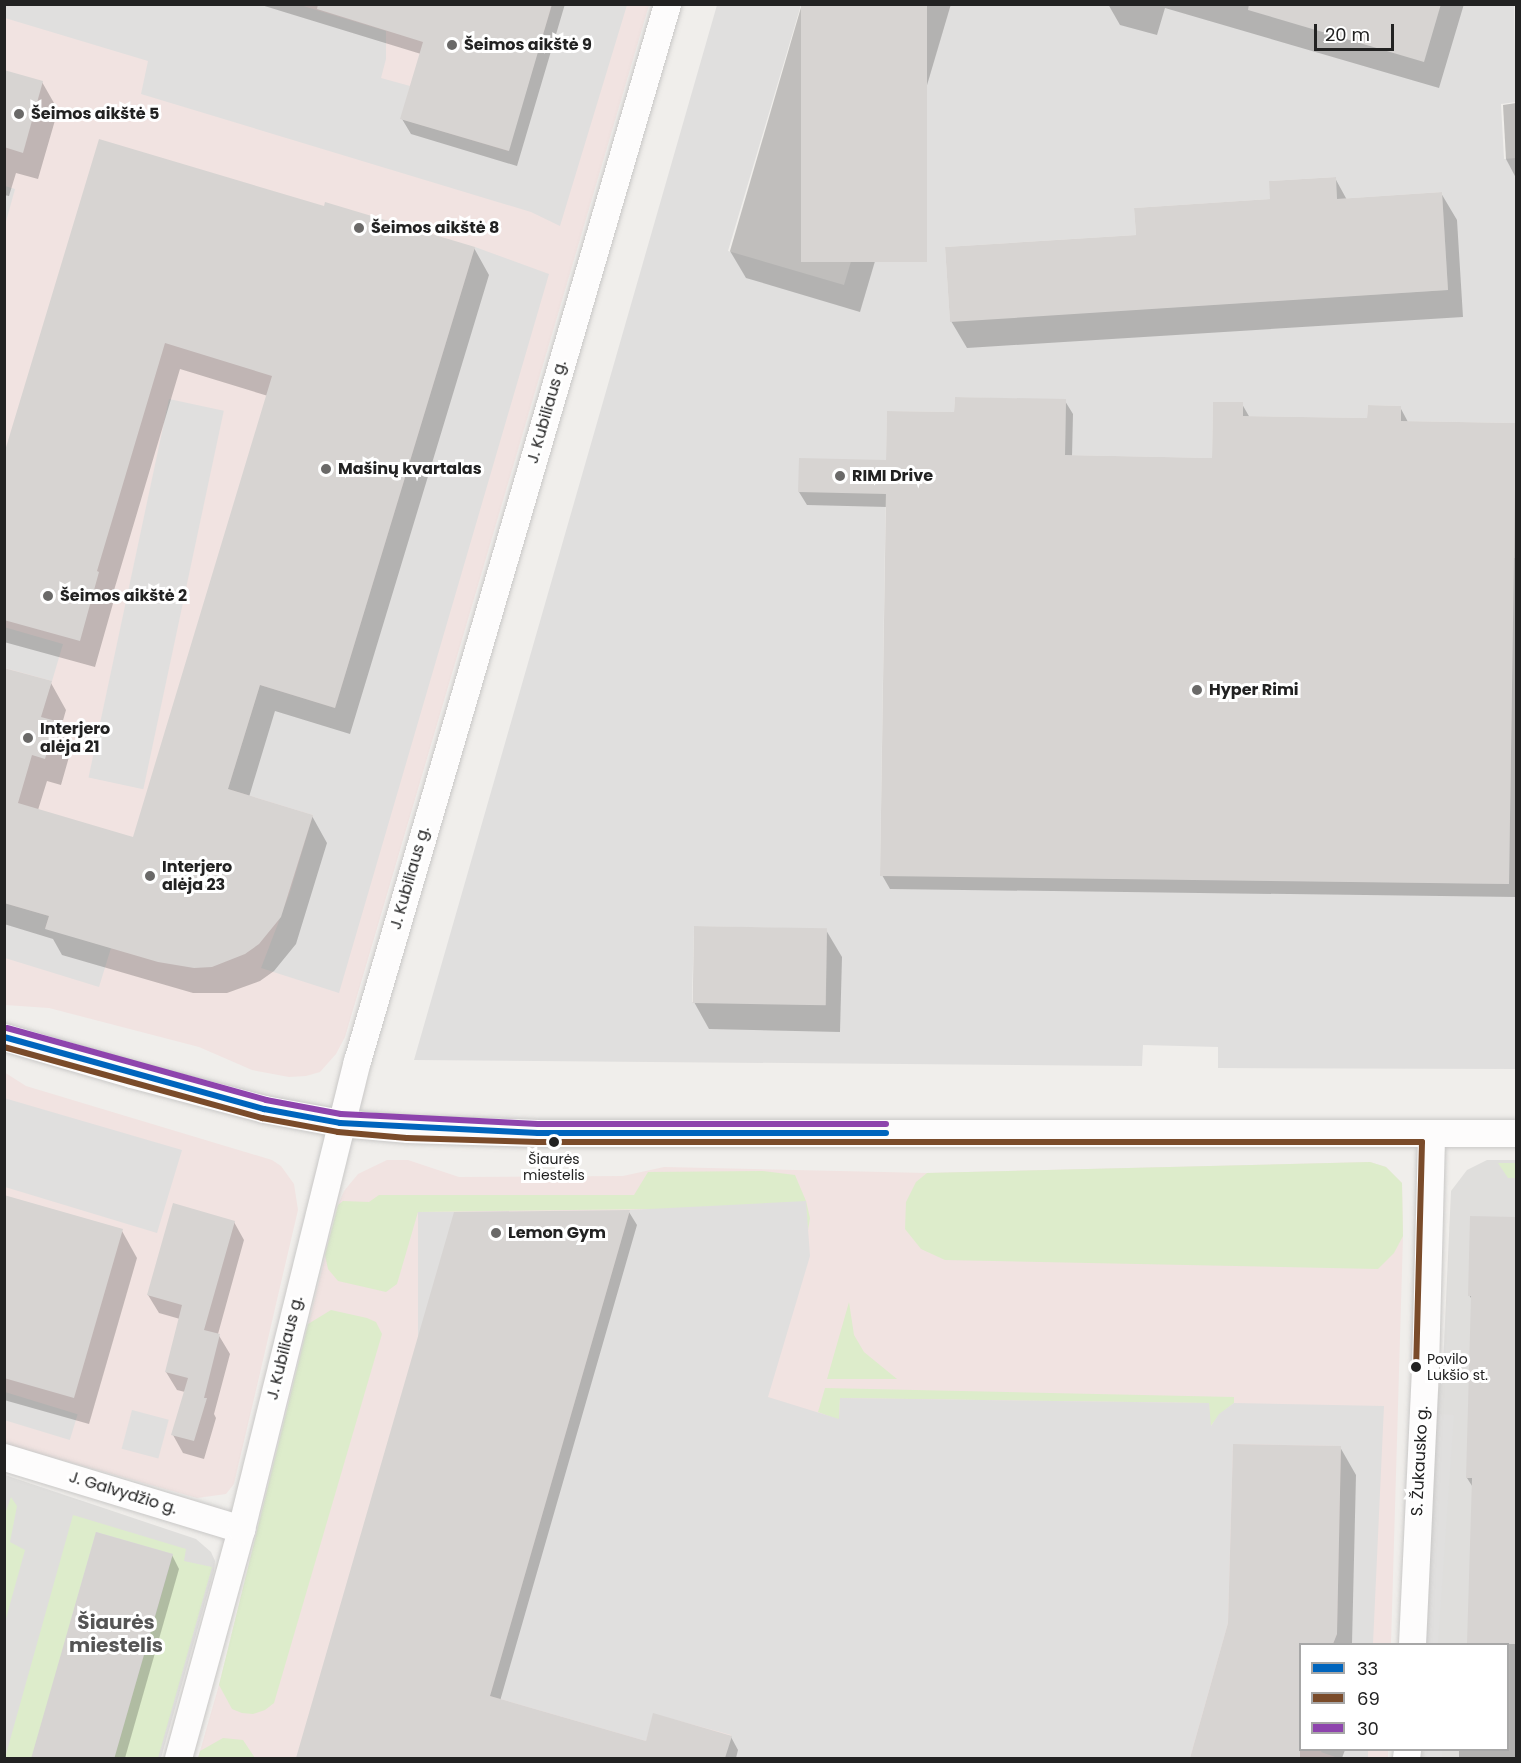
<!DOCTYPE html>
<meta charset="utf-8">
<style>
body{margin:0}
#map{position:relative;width:1521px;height:1763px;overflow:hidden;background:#f0eeeb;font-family:Poppins,sans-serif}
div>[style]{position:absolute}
.residential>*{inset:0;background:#dfdedc}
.commercial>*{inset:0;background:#f1e3e1}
.grass>*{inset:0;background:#ddeccb}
.parking>*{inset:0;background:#e0dfde;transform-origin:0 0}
.shadow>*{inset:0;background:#0003}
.building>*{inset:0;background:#d7d4d2;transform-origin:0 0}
.roads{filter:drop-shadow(0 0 2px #c9c8c7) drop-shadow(0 0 2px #c9c8c7)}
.minor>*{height:27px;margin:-13.5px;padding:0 13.5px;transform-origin:13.5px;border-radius:13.5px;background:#fdfcfc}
.bus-1>*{height:6px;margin:-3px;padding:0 3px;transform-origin:3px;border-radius:3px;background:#0065bd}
.bus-2>*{height:6px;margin:-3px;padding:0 3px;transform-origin:3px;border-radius:3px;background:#7a4b2a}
.bus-3>*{height:6px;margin:-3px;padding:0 3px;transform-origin:3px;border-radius:3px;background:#8e44ad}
.dots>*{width:16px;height:16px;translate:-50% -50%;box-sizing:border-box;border:3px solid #fff;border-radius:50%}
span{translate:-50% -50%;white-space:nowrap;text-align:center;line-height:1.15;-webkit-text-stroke:6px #fff;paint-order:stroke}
.bus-label{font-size:14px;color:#222}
.left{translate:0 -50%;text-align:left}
.poi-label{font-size:16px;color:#222;font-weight:700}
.street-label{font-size:16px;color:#222}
.quarter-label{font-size:20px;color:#555;font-weight:700}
.frame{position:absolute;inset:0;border:6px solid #222;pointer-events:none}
.legend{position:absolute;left:1299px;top:1643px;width:210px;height:108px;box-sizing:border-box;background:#fff;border:2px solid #a7a7a7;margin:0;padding:8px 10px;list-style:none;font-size:18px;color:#222}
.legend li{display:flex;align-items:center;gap:12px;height:30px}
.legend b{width:30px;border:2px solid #a7a7a7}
.scale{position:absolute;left:1314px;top:24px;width:80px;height:27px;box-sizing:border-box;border:3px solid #222;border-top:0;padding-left:8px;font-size:18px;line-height:21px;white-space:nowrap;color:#222;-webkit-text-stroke:4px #fff;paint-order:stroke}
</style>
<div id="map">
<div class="residential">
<div style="clip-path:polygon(1487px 1160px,1516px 1160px,1516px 1758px,1420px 1758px,1420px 1750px,1508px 1750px,1508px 1644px,1424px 1644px,1434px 1416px,1443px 1366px,1451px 1191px,1467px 1170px)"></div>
<div style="clip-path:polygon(5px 1475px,196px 1539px,211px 1552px,215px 1561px,214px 1571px,161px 1758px,5px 1758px)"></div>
</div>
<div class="commercial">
<div style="clip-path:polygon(4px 5px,649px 5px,345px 1037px,336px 1054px,320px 1072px,306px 1076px,289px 1077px,252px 1070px,199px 1047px,49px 1008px,5px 1005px)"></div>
<div style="clip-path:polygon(4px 1072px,26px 1086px,272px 1160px,281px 1166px,294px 1184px,298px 1210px,234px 1484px,226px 1494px,197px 1498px,5px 1444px)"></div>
<div style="clip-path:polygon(387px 1160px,408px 1160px,459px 1177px,623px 1176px,664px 1167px,927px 1173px,1370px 1162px,1386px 1167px,1402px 1183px,1403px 1236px,1391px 1644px,1300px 1644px,1300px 1750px,1388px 1750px,1388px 1758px,198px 1758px,219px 1685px,338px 1205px,344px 1191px,358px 1174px)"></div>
</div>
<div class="grass">
<div style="clip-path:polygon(1370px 1162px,1386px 1167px,1402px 1183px,1403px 1236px,1394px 1253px,1378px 1269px,945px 1260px,921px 1249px,905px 1229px,906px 1202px,916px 1182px,927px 1173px)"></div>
<div style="clip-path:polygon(1498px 1163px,1516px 1163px,1516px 1178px,1508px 1178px)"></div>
<div style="clip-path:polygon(763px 1171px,795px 1175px,806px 1201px,810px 1218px,806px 1243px,648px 1209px,418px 1212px,397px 1284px,386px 1292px,338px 1281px,328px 1269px,325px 1255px,338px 1205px,343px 1201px,369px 1202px,379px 1195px,634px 1195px,648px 1172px)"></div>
<div style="clip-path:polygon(849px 1302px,854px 1335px,864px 1352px,897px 1379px,827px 1379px)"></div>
<div style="clip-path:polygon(331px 1310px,367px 1318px,376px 1322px,382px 1334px,274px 1703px,265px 1710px,253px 1714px,242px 1713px,232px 1709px,219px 1685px,308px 1324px)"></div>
<div style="clip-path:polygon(825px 1388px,1234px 1397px,1234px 1403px,1220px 1414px,1210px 1427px,1209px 1403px,840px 1398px,839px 1420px,818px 1412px)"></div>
<div style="clip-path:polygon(11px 1497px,17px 1506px,10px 1542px,25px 1550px,5px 1622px,4px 1517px)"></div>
<div style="clip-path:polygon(73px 1515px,186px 1549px,184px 1561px,212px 1567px,158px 1758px,114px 1758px,173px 1554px,96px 1532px,32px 1758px,5px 1758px)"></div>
<div style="clip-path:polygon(223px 1738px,243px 1740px,255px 1758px,198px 1758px,200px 1751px)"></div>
</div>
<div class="parking">
<div style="clip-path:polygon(4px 5px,300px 5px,386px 31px,386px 59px,381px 78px,410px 86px,401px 119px,508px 151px,552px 5px,627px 5px,560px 226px,531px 212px,141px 94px,148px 61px,5px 18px)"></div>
<div style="clip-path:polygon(evenodd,717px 5px,801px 5px,728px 251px,844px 285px,927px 5px,1514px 5px,1516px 102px,1501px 104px,1504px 159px,1516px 158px,1516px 423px,1401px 421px,1401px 406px,1368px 405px,1367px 418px,1243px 416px,1243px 402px,1213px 402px,1212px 458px,1065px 455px,1066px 400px,955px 397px,954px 412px,887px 411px,880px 875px,1509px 884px,1514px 558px,1516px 558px,1516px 1069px,1218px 1068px,1218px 1047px,1143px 1045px,1142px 1066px,414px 1060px,717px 5px,1335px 177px,1337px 199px,1442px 192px,1448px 290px,950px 321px,945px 247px,1136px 235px,1134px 208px,1270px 199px,1270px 181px,1335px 177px,717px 5px,694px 926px,827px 929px,826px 1005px,692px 1002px,694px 926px)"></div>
<div style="clip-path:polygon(5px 186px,15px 189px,5px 225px,4px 186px)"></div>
<div style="clip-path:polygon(475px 247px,549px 274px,339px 993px,261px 968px,290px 892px,313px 815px,228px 789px,260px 685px,335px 708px)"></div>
<div style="left:169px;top:399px;width:56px;height:387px;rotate:12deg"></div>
<div style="clip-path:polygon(4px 627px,63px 644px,52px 681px,5px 668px)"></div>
<div style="clip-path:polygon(4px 903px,49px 916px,45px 928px,111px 948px,99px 987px,5px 958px)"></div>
<div style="clip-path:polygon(4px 1098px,182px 1150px,157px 1233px,5px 1187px)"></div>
<div style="clip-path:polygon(806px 1201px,810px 1256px,768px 1397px,839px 1419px,840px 1398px,1209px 1403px,1211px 1426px,1219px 1414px,1234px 1403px,1384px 1406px,1373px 1644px,1333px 1644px,1337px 1634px,1341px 1446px,1233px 1444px,1228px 1623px,1190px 1758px,725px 1758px,731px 1735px,654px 1714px,646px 1741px,490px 1696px,630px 1210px)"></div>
<div style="left:418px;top:1212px;width:36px;height:569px"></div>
<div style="left:5px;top:1392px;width:76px;height:27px;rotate:17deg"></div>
<div style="left:132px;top:1410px;width:38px;height:40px;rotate:15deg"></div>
<div style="left:1438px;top:1414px;width:16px;height:230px;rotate:4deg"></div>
<div style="clip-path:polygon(1322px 1750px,1368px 1750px,1368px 1758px,1338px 1758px,1321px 1752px)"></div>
<div style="left:1425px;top:1750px;width:17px;height:8px"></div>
</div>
<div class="shadow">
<div style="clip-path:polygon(258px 4px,565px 4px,517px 166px,411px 134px,402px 119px,421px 54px)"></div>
<div style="clip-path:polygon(802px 4px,951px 4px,860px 312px,746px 278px,730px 251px)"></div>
<div style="clip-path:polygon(1108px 4px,1464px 4px,1439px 88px,1165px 8px,1157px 35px,1120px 25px)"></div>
<div style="clip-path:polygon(1515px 4px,1516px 4px,1516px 35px)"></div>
<div style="clip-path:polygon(4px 72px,42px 82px,58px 110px,38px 179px,16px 173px,9px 196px,4px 195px)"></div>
<div style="clip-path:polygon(1516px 103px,1516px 178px,1506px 159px,1503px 105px)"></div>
<div style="clip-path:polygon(1335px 178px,1347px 200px,1441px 193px,1457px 220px,1463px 317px,967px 348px,951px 321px,1137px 236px,1272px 200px)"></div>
<div style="clip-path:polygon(325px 208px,474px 248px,489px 275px,350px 734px,275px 711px,249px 797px,312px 816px,327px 843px,296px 944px,274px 971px,260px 981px,227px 993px,193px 993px,62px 955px,53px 939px,4px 924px,4px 818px,51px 683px,66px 710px,60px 731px,71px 750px,61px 785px,47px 781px,38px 810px,134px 839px,268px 396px,180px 369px,112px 597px,114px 600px,95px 667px,4px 642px,4px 460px)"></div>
<div style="clip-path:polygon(1065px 401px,1073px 414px,1072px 457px,1214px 459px,1242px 404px,1250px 418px,1369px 420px,1400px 407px,1408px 422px,1516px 424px,1516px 897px,890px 889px,882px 875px,887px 507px,807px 505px,799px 492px,888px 461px,956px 413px)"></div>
<div style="clip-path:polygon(826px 930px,842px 957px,840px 1032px,709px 1029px,694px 1002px)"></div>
<div style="clip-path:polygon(4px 1197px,122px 1231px,137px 1258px,89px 1424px,4px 1400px)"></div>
<div style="clip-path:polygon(629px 1212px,637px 1225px,500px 1701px,647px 1743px,731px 1737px,738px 1750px,736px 1758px,298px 1758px,455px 1214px)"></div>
<div style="clip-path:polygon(1472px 1218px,1516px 1220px,1516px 1758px,1459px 1758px,1459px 1750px,1508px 1750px,1508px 1644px,1469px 1644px,1474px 1489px,1467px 1478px,1473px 1301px,1469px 1295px)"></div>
<div style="clip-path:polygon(234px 1222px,244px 1240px,218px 1334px,230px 1354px,214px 1414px,216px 1418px,204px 1459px,183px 1453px,173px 1435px,185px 1392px,177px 1390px,166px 1372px,180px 1319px,159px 1313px,148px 1295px)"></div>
<div style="clip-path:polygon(1340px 1447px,1356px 1475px,1352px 1644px,1300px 1644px,1300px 1750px,1345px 1750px,1342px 1758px,1192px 1758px,1230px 1623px)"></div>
<div style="clip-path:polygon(97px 1534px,172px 1555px,179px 1569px,125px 1758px,33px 1758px)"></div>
</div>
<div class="building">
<div style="clip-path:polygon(318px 4px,552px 4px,509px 151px,400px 119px,423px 42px,317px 9px)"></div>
<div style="left:801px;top:4px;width:126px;height:258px"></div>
<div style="clip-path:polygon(1249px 4px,1441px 4px,1424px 62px,1248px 10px)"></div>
<div style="clip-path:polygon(4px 70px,43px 81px,23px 153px,4px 147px)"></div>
<div style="clip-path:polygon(99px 139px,324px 206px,325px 202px,475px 247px,335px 708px,260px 685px,228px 789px,313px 815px,281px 917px,259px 944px,245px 954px,212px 967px,194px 968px,158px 962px,45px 929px,49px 916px,4px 903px,4px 668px,52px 681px,41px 717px,56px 721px,45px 759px,32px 755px,18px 803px,133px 837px,272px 376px,165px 343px,97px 571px,99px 572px,80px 641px,4px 620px,4px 454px)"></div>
<div style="clip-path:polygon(1336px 177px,1337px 199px,1442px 192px,1448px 290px,950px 322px,945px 247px,1136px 235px,1134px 208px,1270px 199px,1269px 181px)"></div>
<div style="clip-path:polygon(955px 397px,1066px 399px,1065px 455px,1212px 458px,1213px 402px,1243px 402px,1243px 416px,1367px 418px,1368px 405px,1401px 406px,1401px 421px,1516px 423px,1509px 884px,880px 876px,886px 494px,798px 492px,799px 458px,886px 460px,887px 411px,954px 412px)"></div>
<div style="left:694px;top:926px;width:133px;height:77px;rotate:1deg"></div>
<div style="clip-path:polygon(4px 1195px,123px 1229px,74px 1398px,4px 1378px)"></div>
<div style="clip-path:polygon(173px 1203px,235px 1221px,204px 1330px,220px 1334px,204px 1398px,207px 1398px,194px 1441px,171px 1435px,188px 1378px,165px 1372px,182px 1305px,147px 1295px)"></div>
<div style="clip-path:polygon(630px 1210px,490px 1696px,646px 1741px,653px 1713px,732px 1736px,725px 1758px,296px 1758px,454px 1212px)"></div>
<div style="clip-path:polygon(1470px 1216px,1516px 1217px,1516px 1644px,1467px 1644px,1472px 1478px,1466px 1478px,1471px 1296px,1468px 1296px)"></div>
<div style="clip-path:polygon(1233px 1444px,1341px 1446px,1337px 1634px,1333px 1644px,1300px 1644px,1300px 1758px,1190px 1758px,1228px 1623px)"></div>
<div style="left:96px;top:1532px;width:80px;height:235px;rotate:16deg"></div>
</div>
<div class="roads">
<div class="minor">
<div style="left:4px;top:1037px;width:132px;rotate:16.2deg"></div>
<div style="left:131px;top:1074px;width:138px;rotate:14.7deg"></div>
<div style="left:264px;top:1109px;width:77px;rotate:10.4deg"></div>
<div style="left:340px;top:1123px;width:68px;rotate:5deg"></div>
<div style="left:408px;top:1129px;width:130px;rotate:1.8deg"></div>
<div style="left:538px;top:1133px;width:978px"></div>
<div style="left:4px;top:1457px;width:248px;rotate:16.9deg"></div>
<div style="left:1412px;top:1644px;width:277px;rotate:-87.3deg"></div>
<div style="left:1425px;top:1367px;width:234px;rotate:-88.5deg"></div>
<div style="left:178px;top:1758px;width:238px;rotate:-74.6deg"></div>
<div style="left:241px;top:1529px;width:482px;rotate:-76.1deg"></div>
<div style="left:357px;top:1061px;width:1102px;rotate:-73.65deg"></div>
<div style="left:1406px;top:1758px;width:8px;rotate:-83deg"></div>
</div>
</div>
<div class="bus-1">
<div style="left:4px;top:1037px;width:270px;rotate:15.5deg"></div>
<div style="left:264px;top:1109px;width:77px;rotate:10.4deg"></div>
<div style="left:340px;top:1123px;width:198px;rotate:2.9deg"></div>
<div style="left:538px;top:1133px;width:348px"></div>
</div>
<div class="bus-2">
<div style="left:4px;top:1047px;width:268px;rotate:15.4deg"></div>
<div style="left:262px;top:1118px;width:77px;rotate:10.4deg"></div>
<div style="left:338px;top:1132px;width:69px;rotate:5deg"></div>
<div style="left:407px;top:1138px;width:131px;rotate:1.7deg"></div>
<div style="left:538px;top:1142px;width:884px"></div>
<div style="left:1422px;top:1142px;width:225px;rotate:91.5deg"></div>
</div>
<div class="bus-3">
<div style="left:7px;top:1028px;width:269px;rotate:15.5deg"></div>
<div style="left:266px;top:1100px;width:76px;rotate:10.6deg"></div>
<div style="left:341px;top:1114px;width:197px;rotate:2.9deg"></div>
<div style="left:538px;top:1124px;width:348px"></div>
</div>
<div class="dots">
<div style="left:452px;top:45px;background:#6a6968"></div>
<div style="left:19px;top:114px;background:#6a6968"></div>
<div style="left:359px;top:228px;background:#6a6968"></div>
<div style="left:326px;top:469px;background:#6a6968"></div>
<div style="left:840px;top:476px;background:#6a6968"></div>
<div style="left:48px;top:596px;background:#6a6968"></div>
<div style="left:1197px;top:690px;background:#6a6968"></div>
<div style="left:28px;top:738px;background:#6a6968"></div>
<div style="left:150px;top:876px;background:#6a6968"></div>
<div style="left:554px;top:1142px;background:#222"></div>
<div style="left:496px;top:1233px;background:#6a6968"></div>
<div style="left:1416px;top:1367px;background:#222"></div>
</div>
<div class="bus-label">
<span style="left:554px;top:1167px">Šiaurės<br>miestelis</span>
<span class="left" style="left:1427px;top:1367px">Povilo<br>Lukšio st.</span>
</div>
<div class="poi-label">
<span class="left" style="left:464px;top:45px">Šeimos aikštė 9</span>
<span class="left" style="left:31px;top:114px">Šeimos aikštė 5</span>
<span class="left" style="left:371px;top:228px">Šeimos aikštė 8</span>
<span class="left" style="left:338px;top:469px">Mašinų kvartalas</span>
<span class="left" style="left:852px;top:476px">RIMI Drive</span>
<span class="left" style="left:60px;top:596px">Šeimos aikštė 2</span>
<span class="left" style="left:1209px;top:690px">Hyper Rimi</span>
<span class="left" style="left:40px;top:738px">Interjero<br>alėja 21</span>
<span class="left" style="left:162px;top:876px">Interjero<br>alėja 23</span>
<span class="left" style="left:508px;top:1233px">Lemon Gym</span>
</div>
<div class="street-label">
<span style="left:547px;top:412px;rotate:-74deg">J. Kubiliaus g.</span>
<span style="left:410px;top:878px;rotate:-74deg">J. Kubiliaus g.</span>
<span style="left:285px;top:1348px;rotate:-76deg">J. Kubiliaus g.</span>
<span style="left:1420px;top:1461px;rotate:-87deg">S. Žukausko g.</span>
<span style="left:123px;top:1493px;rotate:17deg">J. Galvydžio g.</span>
</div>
<div class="quarter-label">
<span style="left:116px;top:1634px">Šiaurės<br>miestelis</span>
</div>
<div class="frame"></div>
<ul class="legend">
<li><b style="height:8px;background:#0065bd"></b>33</li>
<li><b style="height:8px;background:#7a4b2a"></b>69</li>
<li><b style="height:8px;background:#8e44ad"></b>30</li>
</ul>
<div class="scale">20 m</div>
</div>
